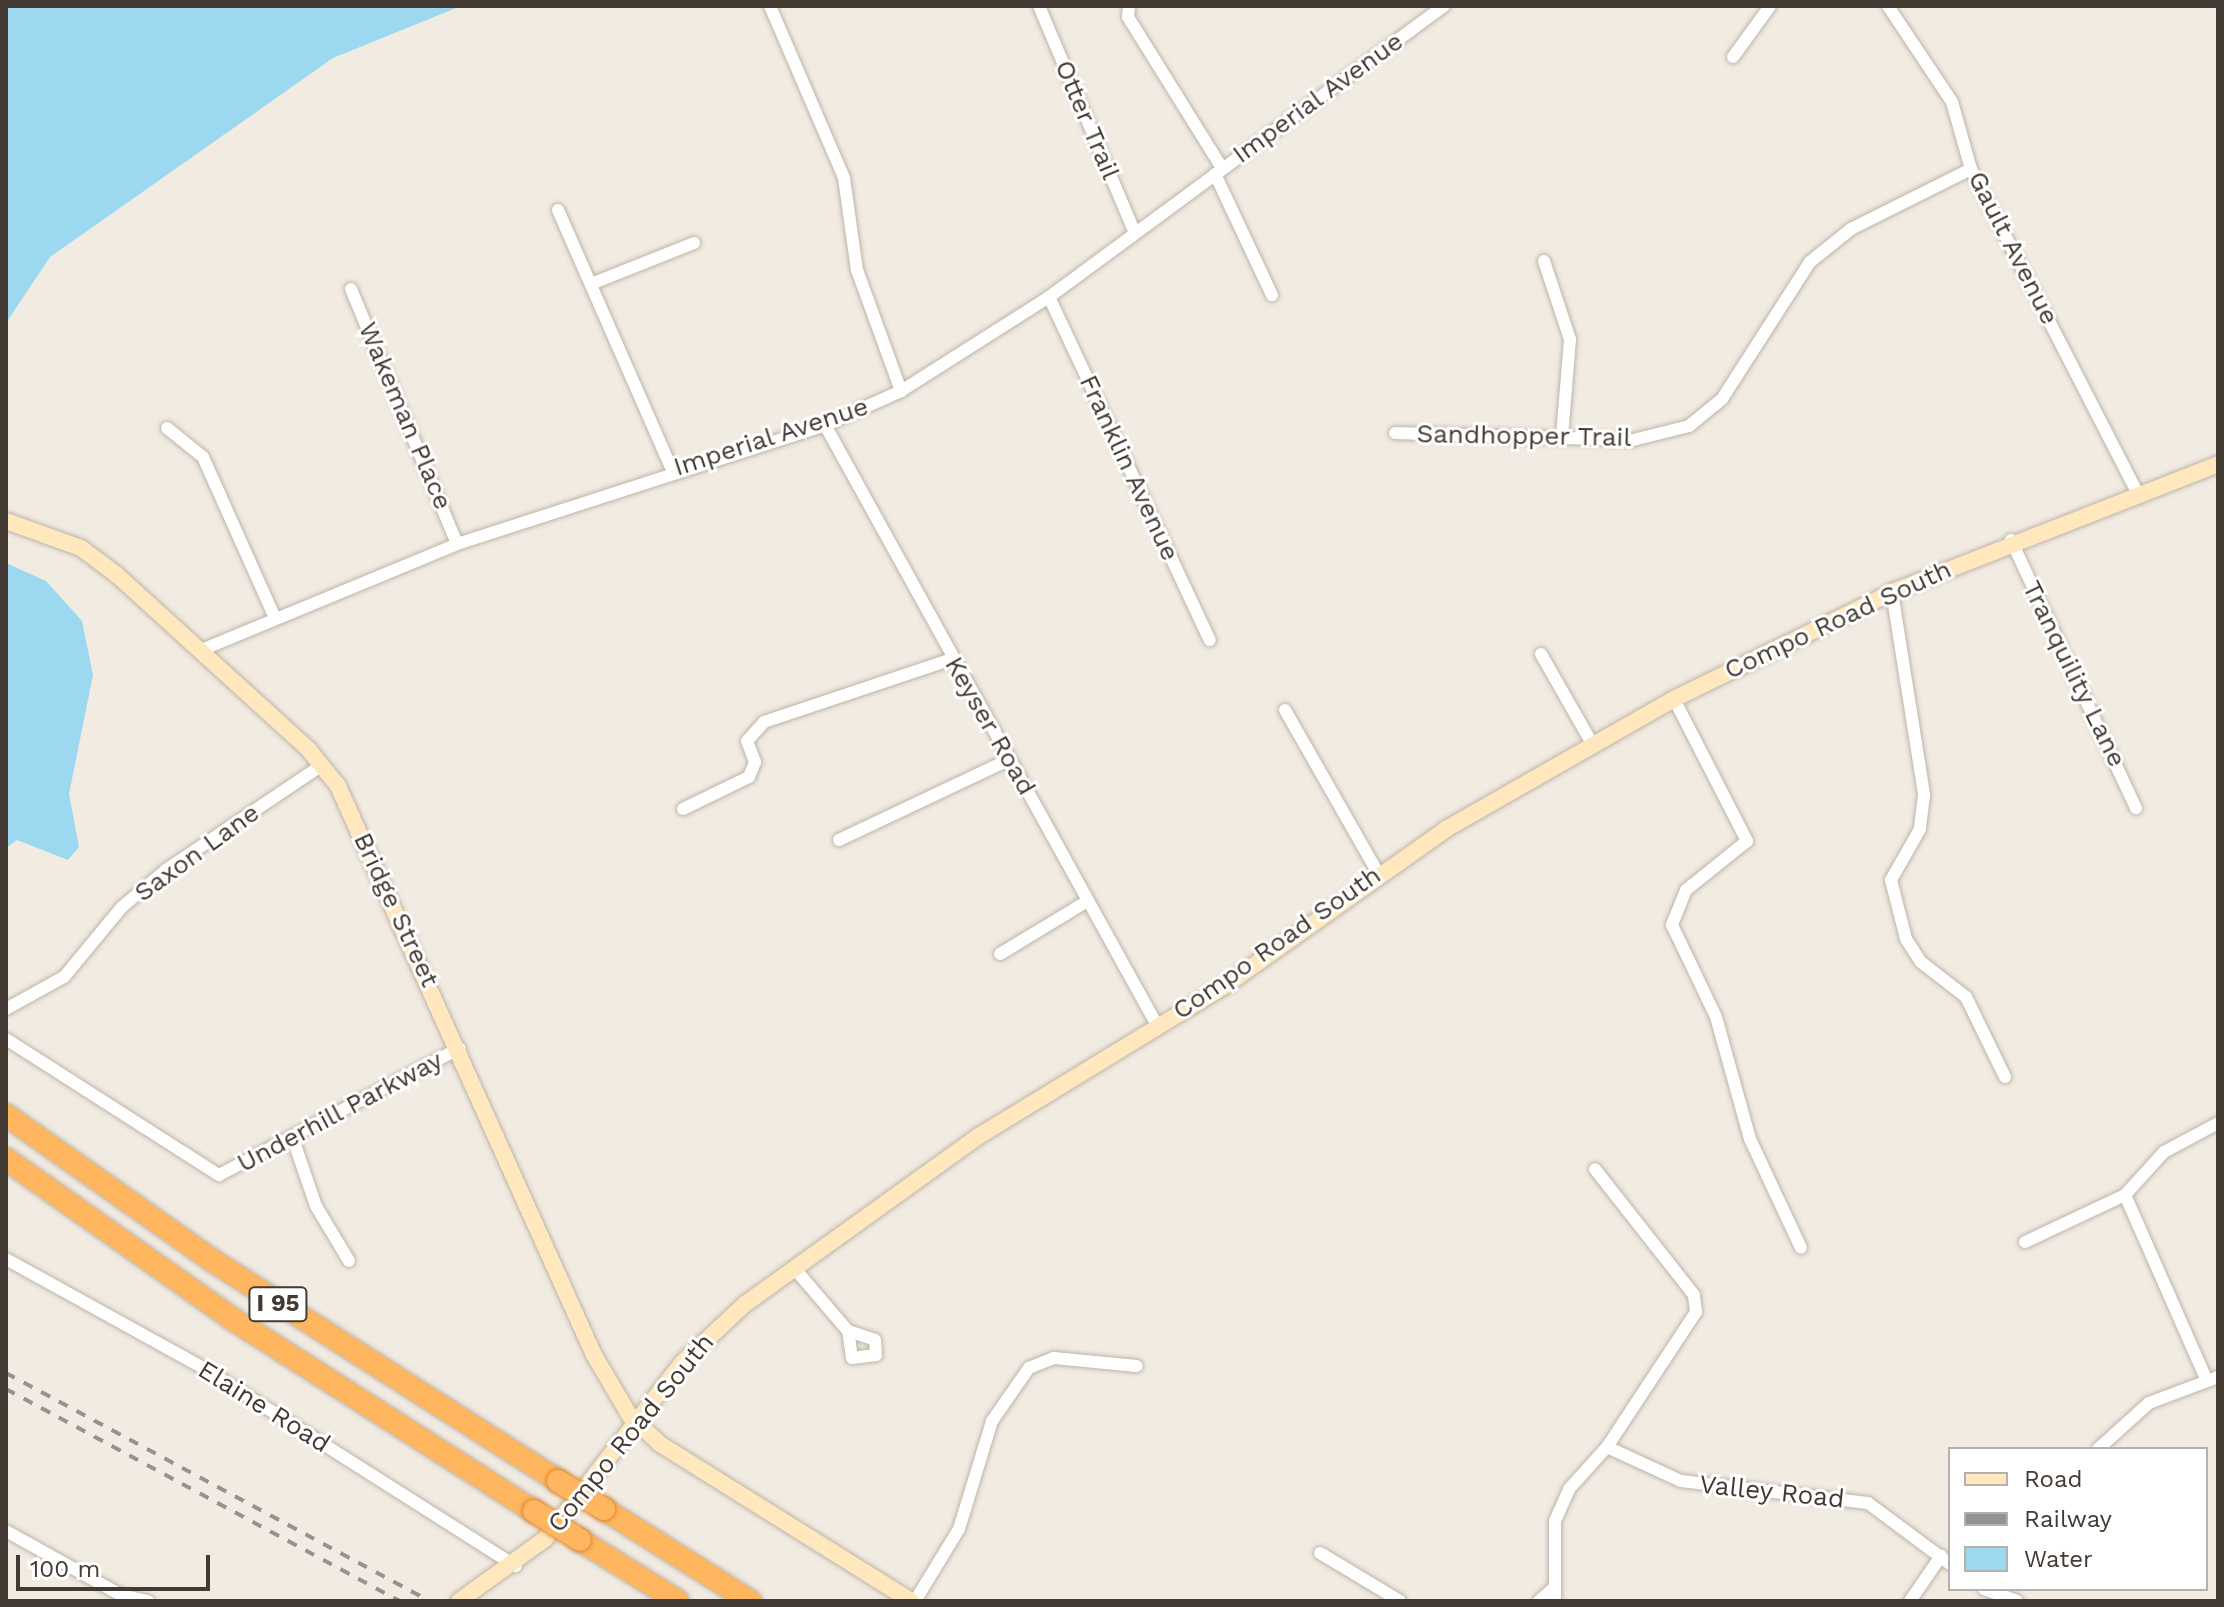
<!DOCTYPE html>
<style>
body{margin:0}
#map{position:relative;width:2224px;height:1607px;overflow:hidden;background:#f1ebe2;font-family:"Work Sans",sans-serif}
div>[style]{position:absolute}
.water>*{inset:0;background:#9cd8f0}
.roads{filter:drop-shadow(0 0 2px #bfb4a8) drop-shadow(0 0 2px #bfb4a8)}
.street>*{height:12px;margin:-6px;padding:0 6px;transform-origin:6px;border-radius:6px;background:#fff}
.secondary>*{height:16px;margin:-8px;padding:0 8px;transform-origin:8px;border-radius:8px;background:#ffe7be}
.highway>*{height:22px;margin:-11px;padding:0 11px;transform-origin:11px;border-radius:11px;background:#ffb65f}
.rail>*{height:4px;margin-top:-2px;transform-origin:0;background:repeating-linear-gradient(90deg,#939393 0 10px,transparent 0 20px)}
.bridges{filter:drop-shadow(0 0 2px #de882f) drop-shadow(0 0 2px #de882f)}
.highway-bridge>*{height:22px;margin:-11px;padding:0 11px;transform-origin:11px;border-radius:11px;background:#ffb65f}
span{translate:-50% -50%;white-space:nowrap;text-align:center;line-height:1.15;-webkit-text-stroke:6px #fff;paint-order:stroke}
.shield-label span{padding:2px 6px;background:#fff;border:2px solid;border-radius:6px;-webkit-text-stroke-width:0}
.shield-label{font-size:24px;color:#423a33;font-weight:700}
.street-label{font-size:26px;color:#423a33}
.frame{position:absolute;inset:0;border:8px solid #423a33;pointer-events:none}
.legend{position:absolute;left:1948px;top:1447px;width:260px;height:144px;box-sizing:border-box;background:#fff;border:2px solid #b3b0ad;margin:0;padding:10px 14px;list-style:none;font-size:24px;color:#423a33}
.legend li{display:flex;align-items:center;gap:16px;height:40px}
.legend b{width:40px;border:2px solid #b3b0ad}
.scale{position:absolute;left:16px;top:1555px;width:194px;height:36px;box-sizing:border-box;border:4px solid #423a33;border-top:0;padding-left:10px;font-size:24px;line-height:28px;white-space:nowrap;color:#423a33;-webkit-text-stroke:6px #fff;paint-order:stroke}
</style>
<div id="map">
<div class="water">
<div style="clip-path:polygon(6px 6px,461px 6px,333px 58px,50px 257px,6px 323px)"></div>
<div style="clip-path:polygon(6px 563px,46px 581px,82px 621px,93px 675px,69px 794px,79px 847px,68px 860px,17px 840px,6px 848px)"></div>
</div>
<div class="roads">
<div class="street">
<div style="left:770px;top:6px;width:187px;rotate:66.7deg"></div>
<div style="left:844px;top:178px;width:93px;rotate:82deg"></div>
<div style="left:857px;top:270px;width:129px;rotate:70deg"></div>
<div style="left:1039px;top:6px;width:246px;rotate:67.1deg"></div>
<div style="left:1129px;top:6px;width:11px;rotate:95deg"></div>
<div style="left:1128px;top:17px;width:178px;rotate:58.1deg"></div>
<div style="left:1888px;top:6px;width:115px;rotate:56.3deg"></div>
<div style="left:1952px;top:102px;width:70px;rotate:74.2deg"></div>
<div style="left:1971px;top:169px;width:363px;rotate:62.8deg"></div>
<div style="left:1733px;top:57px;width:63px;rotate:-54deg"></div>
<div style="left:1215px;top:174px;width:134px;rotate:64.8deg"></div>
<div style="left:558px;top:210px;width:284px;rotate:66.3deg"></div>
<div style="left:1544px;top:261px;width:82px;rotate:71.6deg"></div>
<div style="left:1570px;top:339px;width:98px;rotate:94.7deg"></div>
<div style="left:591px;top:284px;width:111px;rotate:-21.7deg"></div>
<div style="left:351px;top:289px;width:276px;rotate:67.4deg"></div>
<div style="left:1049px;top:297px;width:379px;rotate:64.9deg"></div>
<div style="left:825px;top:425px;width:688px;rotate:61.05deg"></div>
<div style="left:167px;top:428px;width:46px;rotate:38.9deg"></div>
<div style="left:203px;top:457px;width:174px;rotate:65.9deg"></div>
<div style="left:1395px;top:433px;width:238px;rotate:1.7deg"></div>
<div style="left:1633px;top:440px;width:58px;rotate:-14deg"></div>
<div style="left:1689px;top:426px;width:43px;rotate:-39.3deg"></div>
<div style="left:1722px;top:399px;width:163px;rotate:-57.3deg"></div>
<div style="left:1810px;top:262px;width:53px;rotate:-38.8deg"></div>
<div style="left:1851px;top:229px;width:134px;rotate:-26.6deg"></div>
<div style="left:2011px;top:540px;width:296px;rotate:65deg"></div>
<div style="left:1892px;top:592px;width:206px;rotate:81deg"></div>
<div style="left:1924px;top:795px;width:34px;rotate:97deg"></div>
<div style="left:1920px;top:829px;width:59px;rotate:119.6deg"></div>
<div style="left:1891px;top:880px;width:61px;rotate:75.7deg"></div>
<div style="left:1906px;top:939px;width:27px;rotate:57deg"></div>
<div style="left:1921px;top:962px;width:57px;rotate:37.9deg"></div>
<div style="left:1966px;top:997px;width:89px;rotate:64deg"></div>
<div style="left:199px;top:651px;width:279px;rotate:-22.5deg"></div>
<div style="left:457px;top:544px;width:387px;rotate:-17.9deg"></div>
<div style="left:825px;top:425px;width:83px;rotate:-24.1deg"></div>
<div style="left:901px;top:391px;width:175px;rotate:-32.4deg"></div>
<div style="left:1049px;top:297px;width:491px;rotate:-36.4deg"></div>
<div style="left:1541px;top:654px;width:105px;rotate:60.3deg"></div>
<div style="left:1674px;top:699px;width:160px;rotate:62.8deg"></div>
<div style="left:1747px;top:841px;width:78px;rotate:141.2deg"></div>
<div style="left:1686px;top:890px;width:38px;rotate:112deg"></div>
<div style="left:1672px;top:925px;width:102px;rotate:64.4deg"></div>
<div style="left:1716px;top:1017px;width:127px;rotate:74.4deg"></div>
<div style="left:1750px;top:1139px;width:120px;rotate:64.9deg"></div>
<div style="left:1285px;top:710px;width:188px;rotate:60.3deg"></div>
<div style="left:683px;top:809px;width:73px;rotate:-25.9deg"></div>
<div style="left:749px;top:777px;width:16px;rotate:-68deg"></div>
<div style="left:755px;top:762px;width:22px;rotate:-111deg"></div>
<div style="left:747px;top:741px;width:25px;rotate:-48deg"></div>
<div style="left:764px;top:722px;width:198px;rotate:-18.5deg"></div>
<div style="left:839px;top:840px;width:189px;rotate:-25.3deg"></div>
<div style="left:1000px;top:954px;width:100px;rotate:-31.2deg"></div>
<div style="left:6px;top:1009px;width:66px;rotate:-28.9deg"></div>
<div style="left:64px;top:977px;width:91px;rotate:-50.4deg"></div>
<div style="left:122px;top:907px;width:57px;rotate:-40.1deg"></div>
<div style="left:166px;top:870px;width:188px;rotate:-33.9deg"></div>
<div style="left:6px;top:1039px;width:253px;rotate:32.6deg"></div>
<div style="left:219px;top:1175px;width:272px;rotate:-27.8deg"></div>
<div style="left:293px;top:1139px;width:71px;rotate:71.1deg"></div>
<div style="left:316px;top:1206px;width:64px;rotate:59deg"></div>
<div style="left:2125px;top:1195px;width:203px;rotate:66.2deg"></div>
<div style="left:2125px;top:1195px;width:58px;rotate:-47.8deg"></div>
<div style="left:2164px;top:1152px;width:61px;rotate:-28.2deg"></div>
<div style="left:2025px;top:1242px;width:110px;rotate:-25.2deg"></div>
<div style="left:6px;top:1259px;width:227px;rotate:28.9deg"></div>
<div style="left:205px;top:1369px;width:368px;rotate:32.4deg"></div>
<div style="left:795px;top:1269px;width:82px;rotate:49.5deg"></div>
<div style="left:848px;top:1331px;width:28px;rotate:18deg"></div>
<div style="left:875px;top:1340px;width:15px;rotate:86deg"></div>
<div style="left:876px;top:1355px;width:24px;rotate:173deg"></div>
<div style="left:852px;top:1358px;width:27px;rotate:-98deg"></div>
<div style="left:1607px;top:1447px;width:81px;rotate:24.7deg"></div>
<div style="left:1681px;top:1481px;width:188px;rotate:6.7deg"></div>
<div style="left:1868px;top:1503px;width:102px;rotate:36.6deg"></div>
<div style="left:2098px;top:1449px;width:69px;rotate:-42deg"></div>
<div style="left:2149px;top:1403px;width:74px;rotate:-20.6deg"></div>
<div style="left:6px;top:1531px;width:132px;rotate:29.1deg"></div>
<div style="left:121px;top:1595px;width:28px;rotate:13deg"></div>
<div style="left:1320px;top:1553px;width:93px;rotate:31deg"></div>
<div style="left:1984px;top:1589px;width:35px;rotate:20deg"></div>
<div style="left:915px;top:1601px;width:84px;rotate:-58.6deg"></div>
<div style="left:959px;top:1529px;width:113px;rotate:-73deg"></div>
<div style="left:992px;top:1421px;width:65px;rotate:-55.1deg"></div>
<div style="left:1029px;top:1368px;width:27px;rotate:-22deg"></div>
<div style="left:1054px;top:1358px;width:83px;rotate:5.5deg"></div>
<div style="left:1539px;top:1601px;width:20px;rotate:-41deg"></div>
<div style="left:1555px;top:1601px;width:80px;rotate:-90deg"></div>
<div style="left:1555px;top:1521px;width:35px;rotate:-66deg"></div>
<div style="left:1569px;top:1489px;width:57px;rotate:-47.9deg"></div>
<div style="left:1607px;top:1447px;width:162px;rotate:-56.6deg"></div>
<div style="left:1696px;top:1312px;width:17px;rotate:-97deg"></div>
<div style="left:1694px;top:1295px;width:160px;rotate:-128.2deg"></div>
<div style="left:1910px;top:1601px;width:55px;rotate:-55.4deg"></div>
</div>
<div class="secondary">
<div style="left:6px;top:521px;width:80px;rotate:19.8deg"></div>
<div style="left:81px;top:548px;width:45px;rotate:36.9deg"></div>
<div style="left:117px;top:575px;width:260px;rotate:42.3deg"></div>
<div style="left:309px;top:750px;width:46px;rotate:51.1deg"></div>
<div style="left:338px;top:786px;width:624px;rotate:65.78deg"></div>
<div style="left:594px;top:1355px;width:71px;rotate:59.5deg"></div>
<div style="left:630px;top:1416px;width:41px;rotate:43deg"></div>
<div style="left:660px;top:1444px;width:296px;rotate:32deg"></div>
<div style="left:459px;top:1601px;width:106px;rotate:-35.8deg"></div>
<div style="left:545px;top:1539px;width:223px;rotate:-52.1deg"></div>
<div style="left:682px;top:1363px;width:86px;rotate:-43.1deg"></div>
<div style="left:745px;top:1304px;width:288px;rotate:-35.7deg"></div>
<div style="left:979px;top:1136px;width:289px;rotate:-31.4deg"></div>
<div style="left:1226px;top:985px;width:270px;rotate:-35.3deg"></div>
<div style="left:1446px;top:829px;width:262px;rotate:-29.7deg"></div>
<div style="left:1674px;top:699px;width:243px;rotate:-26.1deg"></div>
<div style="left:1892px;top:592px;width:350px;rotate:-21.4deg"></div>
</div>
<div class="highway">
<div style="left:6px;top:1115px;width:250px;rotate:35.2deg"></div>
<div style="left:210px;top:1259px;width:413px;rotate:32.5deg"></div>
<div style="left:6px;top:1159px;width:279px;rotate:35.2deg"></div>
<div style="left:234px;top:1320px;width:356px;rotate:32.5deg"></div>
<div style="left:604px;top:1509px;width:173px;rotate:32.2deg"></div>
<div style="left:580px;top:1540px;width:115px;rotate:31.9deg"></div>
</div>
</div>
<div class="rail">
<div style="left:6px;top:1373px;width:481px;rotate:28.3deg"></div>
<div style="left:6px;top:1389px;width:447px;rotate:28.3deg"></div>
</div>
<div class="bridges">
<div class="highway-bridge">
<div style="left:558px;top:1481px;width:54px;rotate:31.3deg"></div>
<div style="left:534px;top:1511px;width:54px;rotate:32.2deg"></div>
</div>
</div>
<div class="shield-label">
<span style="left:278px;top:1304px">I 95</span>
</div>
<div class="street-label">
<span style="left:1318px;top:98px;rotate:-36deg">Imperial Avenue</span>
<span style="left:1087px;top:120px;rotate:67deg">Otter Trail</span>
<span style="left:2013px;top:248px;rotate:63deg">Gault Avenue</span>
<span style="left:405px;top:416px;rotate:67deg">Wakeman Place</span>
<span style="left:1524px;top:436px;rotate:1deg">Sandhopper Trail</span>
<span style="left:771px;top:437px;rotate:-18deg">Imperial Avenue</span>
<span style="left:1129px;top:468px;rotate:65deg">Franklin Avenue</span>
<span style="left:1838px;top:620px;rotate:-25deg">Compo Road South</span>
<span style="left:2074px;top:674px;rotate:64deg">Tranquility Lane</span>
<span style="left:990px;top:726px;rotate:60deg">Keyser Road</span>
<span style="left:197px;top:853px;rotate:-36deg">Saxon Lane</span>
<span style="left:396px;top:910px;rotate:65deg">Bridge Street</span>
<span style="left:1277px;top:943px;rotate:-35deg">Compo Road South</span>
<span style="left:340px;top:1112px;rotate:-28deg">Underhill Parkway</span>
<span style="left:264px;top:1407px;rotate:32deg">Elaine Road</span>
<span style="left:631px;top:1433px;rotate:-51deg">Compo Road South</span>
<span style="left:1772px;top:1492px;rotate:6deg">Valley Road</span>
</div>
<div class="frame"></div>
<ul class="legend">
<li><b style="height:10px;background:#ffe7be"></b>Road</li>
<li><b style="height:10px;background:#939393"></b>Railway</li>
<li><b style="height:22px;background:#9cd8f0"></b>Water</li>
</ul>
<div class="scale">100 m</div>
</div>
